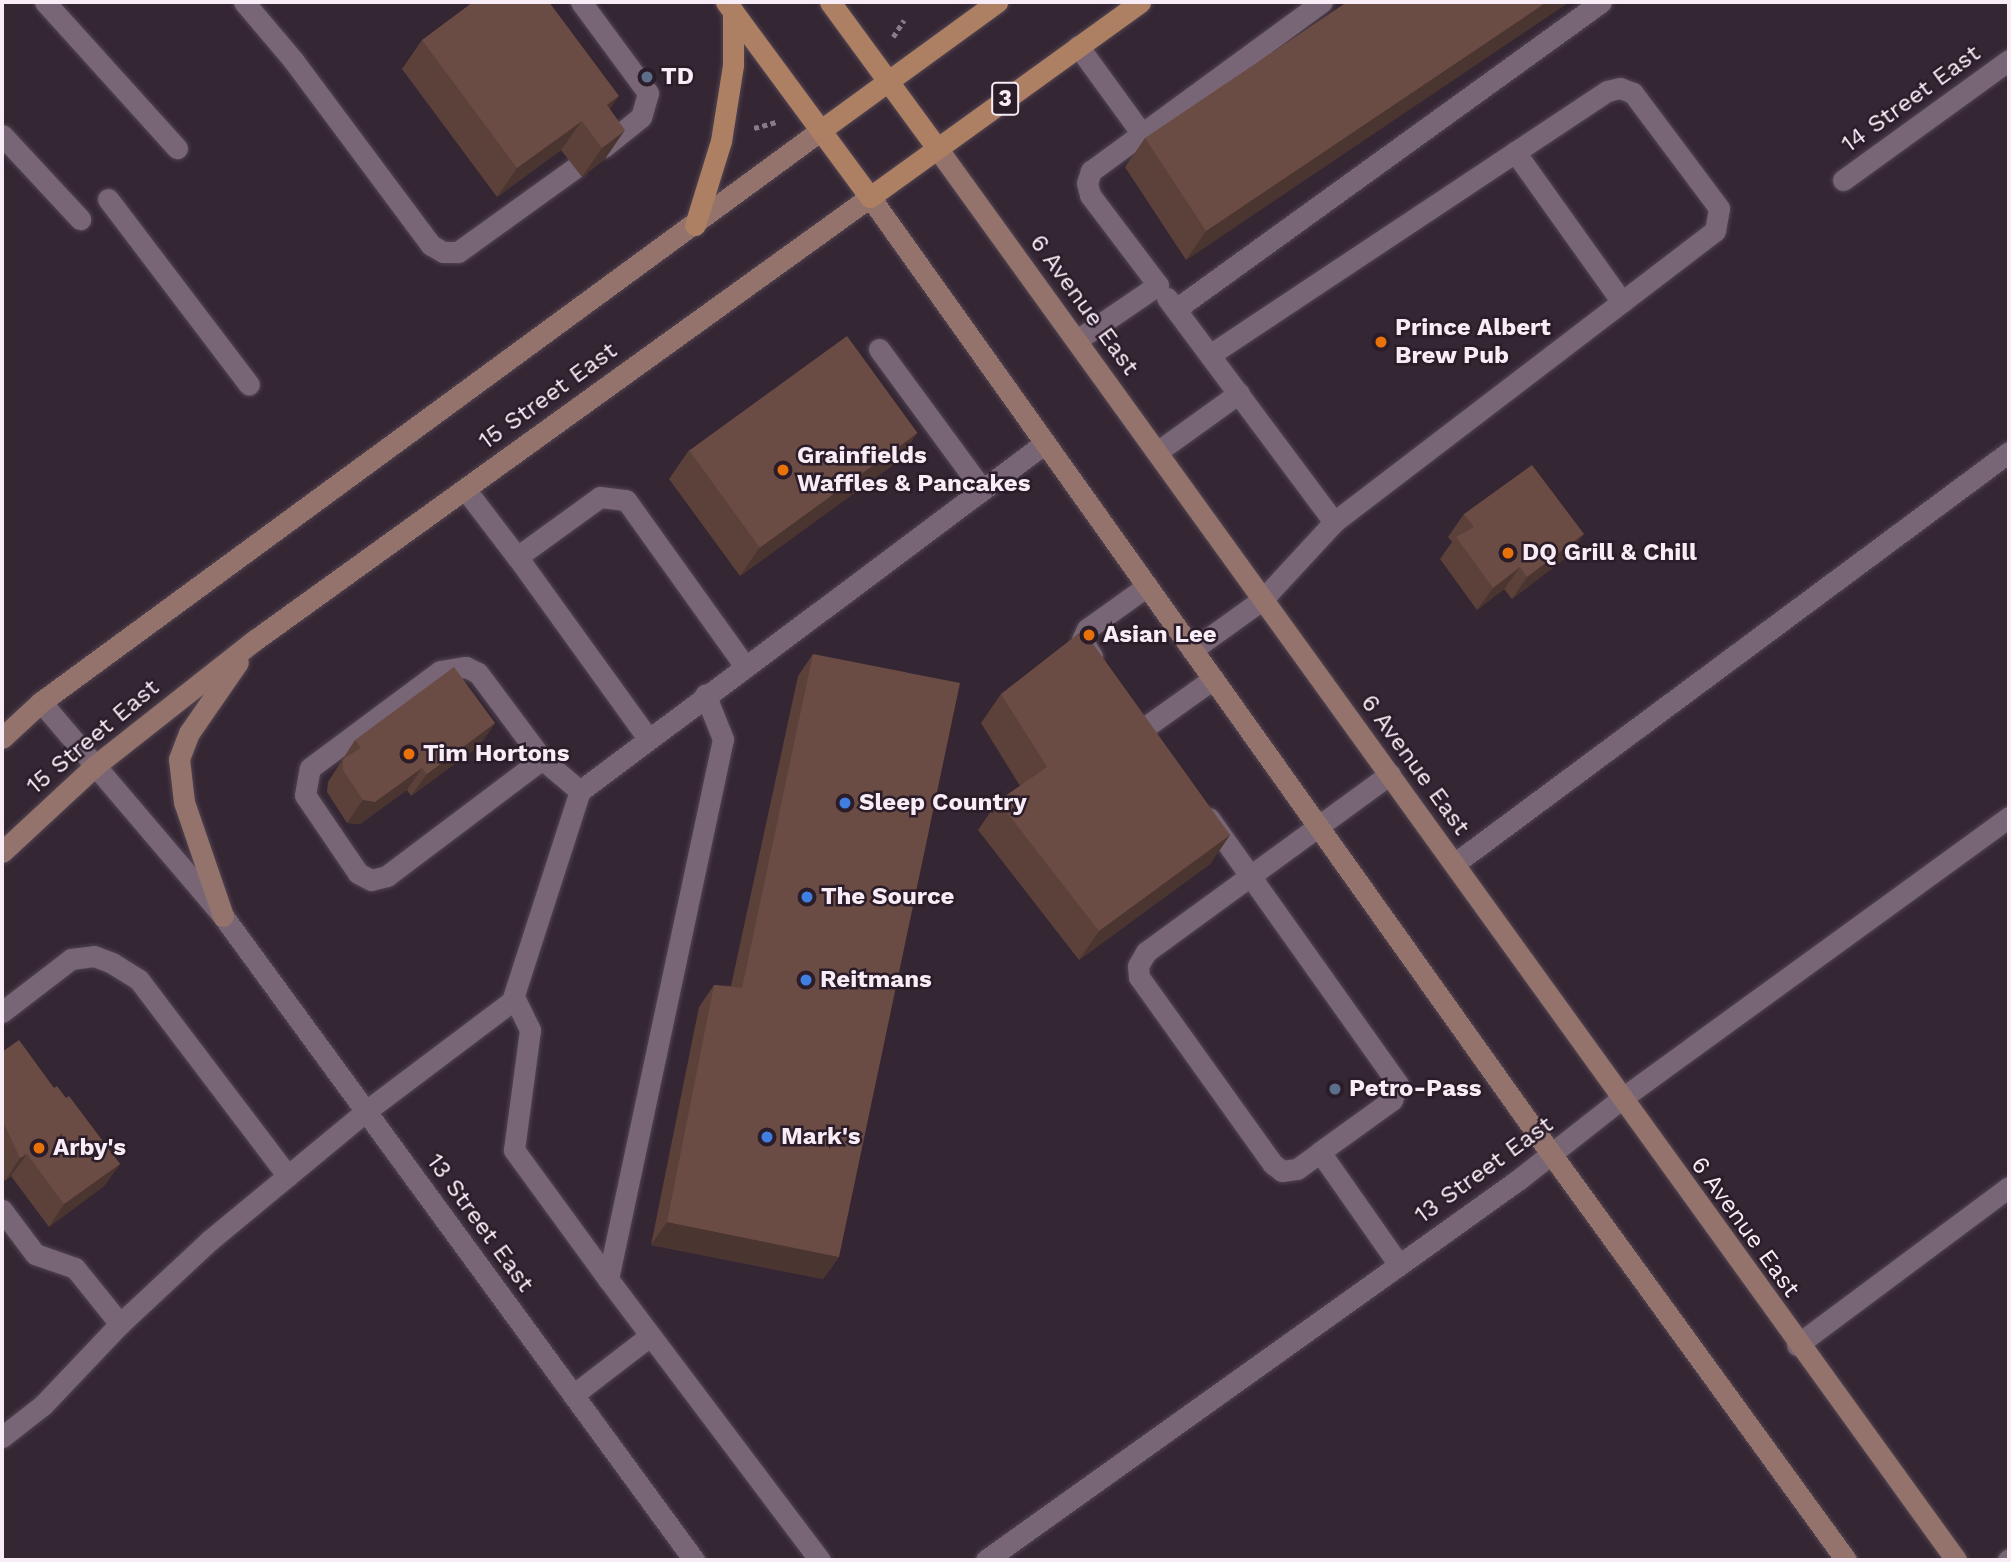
<!DOCTYPE html>
<style>
body{margin:0}
#map{position:relative;width:2011px;height:1562px;overflow:hidden;background:#352634;font-family:"Work Sans",sans-serif}
div>[style]{position:absolute}
.path>*{height:4.5px;margin-top:-2.25px;transform-origin:0;background:repeating-linear-gradient(90deg,#887b87 0 5px,transparent 0 8.5px)}
.roads{filter:drop-shadow(0 0 2px #514450) drop-shadow(0 0 2px #514450)}
.lane>*{height:21px;margin:-10.5px;padding:0 10.5px;transform-origin:10.5px;border-radius:10.5px;background:#786676}
.street>*{height:21px;margin:-10.5px;padding:0 10.5px;transform-origin:10.5px;border-radius:10.5px;background:#786676}
.secondary>*{height:21px;margin:-10.5px;padding:0 10.5px;transform-origin:10.5px;border-radius:10.5px;background:#93736c}
.primary>*{height:21px;margin:-10.5px;padding:0 10.5px;transform-origin:10.5px;border-radius:10.5px;background:#ad7f63}
.wall>*{inset:0;background:#5b413a}
.shaded-wall>*{inset:0;background:#4a3530}
.building>*{inset:0;background:#6a4c44;transform-origin:0 0}
.dots>*{width:19px;height:19px;translate:-50% -50%;box-sizing:border-box;border:4px solid #2b1c2a;border-radius:50%}
span{translate:-50% -50%;white-space:nowrap;text-align:center;line-height:1.15;-webkit-text-stroke:5px #2b1c2a;paint-order:stroke}
.shield-label span{padding:2px 5px;background:#2b1c2a;border:2px solid;border-radius:5px;-webkit-text-stroke-width:0}
.shield-label{font-size:23px;color:#f8edf7;font-weight:700}
.poi-label{font-size:24px;color:#f8edf7;font-weight:700}
.left{translate:0 -50%;text-align:left}
.street-label{font-size:24px;color:#f8edf7}
.frame{position:absolute;inset:0;border:4px solid #f8edf7;pointer-events:none}
</style>
<div id="map">
<div class="path">
<div style="left:893px;top:37px;width:20px;rotate:-57deg"></div>
<div style="left:754px;top:128px;width:23px;rotate:-15deg"></div>
</div>
<div class="roads">
<div class="lane">
<div style="left:45px;top:2px;width:197px;rotate:47.9deg"></div>
<div style="left:244px;top:2px;width:76px;rotate:49.8deg"></div>
<div style="left:293px;top:60px;width:231px;rotate:53.3deg"></div>
<div style="left:431px;top:245px;width:14px;rotate:30deg"></div>
<div style="left:443px;top:252px;width:15px"></div>
<div style="left:458px;top:252px;width:144px;rotate:-35.7deg"></div>
<div style="left:581px;top:2px;width:113px;rotate:53.6deg"></div>
<div style="left:648px;top:93px;width:25px;rotate:106deg"></div>
<div style="left:641px;top:117px;width:48px;rotate:141deg"></div>
<div style="left:1078px;top:46px;width:109px;rotate:54deg"></div>
<div style="left:2px;top:135px;width:115px;rotate:47.1deg"></div>
<div style="left:1515px;top:152px;width:184px;rotate:54.5deg"></div>
<div style="left:108px;top:199px;width:233px;rotate:52.8deg"></div>
<div style="left:1167px;top:298px;width:279px;rotate:53.3deg"></div>
<div style="left:1176px;top:309px;width:524px;rotate:-35.84deg"></div>
<div style="left:1077px;top:340px;width:98px;rotate:-34.2deg"></div>
<div style="left:1158px;top:285px;width:113px;rotate:-127.1deg"></div>
<div style="left:1090px;top:195px;width:12px;rotate:-104deg"></div>
<div style="left:1087px;top:183px;width:13px;rotate:-72deg"></div>
<div style="left:1091px;top:171px;width:286px;rotate:-36.2deg"></div>
<div style="left:879px;top:349px;width:174px;rotate:53.7deg"></div>
<div style="left:1157px;top:452px;width:101px;rotate:-35.7deg"></div>
<div style="left:465px;top:489px;width:86px;rotate:52.6deg"></div>
<div style="left:1192px;top:650px;width:87px;rotate:-35.7deg"></div>
<div style="left:1263px;top:599px;width:105px;rotate:-47.3deg"></div>
<div style="left:1334px;top:522px;width:479px;rotate:-37.4deg"></div>
<div style="left:1715px;top:231px;width:23px;rotate:-80deg"></div>
<div style="left:1719px;top:208px;width:144px;rotate:-126.8deg"></div>
<div style="left:1633px;top:93px;width:14px;rotate:-159deg"></div>
<div style="left:1620px;top:88px;width:13px;rotate:167deg"></div>
<div style="left:1607px;top:91px;width:477px;rotate:146.4deg"></div>
<div style="left:1092px;top:656px;width:19px;rotate:-122deg"></div>
<div style="left:1082px;top:640px;width:12px;rotate:-66deg"></div>
<div style="left:1087px;top:629px;width:74px;rotate:-35.6deg"></div>
<div style="left:1144px;top:728px;width:85px;rotate:-35.4deg"></div>
<div style="left:647px;top:737px;width:222px;rotate:-125.8deg"></div>
<div style="left:517px;top:557px;width:102px;rotate:-35.9deg"></div>
<div style="left:600px;top:497px;width:26px;rotate:7deg"></div>
<div style="left:626px;top:500px;width:203px;rotate:54.4deg"></div>
<div style="left:542px;top:759px;width:194px;rotate:143deg"></div>
<div style="left:387px;top:876px;width:16px;rotate:166deg"></div>
<div style="left:371px;top:880px;width:15px;rotate:-152deg"></div>
<div style="left:358px;top:873px;width:94px;rotate:-124.2deg"></div>
<div style="left:305px;top:795px;width:27px;rotate:-80deg"></div>
<div style="left:310px;top:768px;width:162px;rotate:-36.7deg"></div>
<div style="left:440px;top:671px;width:26px;rotate:-9deg"></div>
<div style="left:466px;top:667px;width:13px;rotate:27deg"></div>
<div style="left:478px;top:673px;width:107px;rotate:53.3deg"></div>
<div style="left:542px;top:759px;width:50px;rotate:40.1deg"></div>
<div style="left:1390px;top:774px;width:302px;rotate:143.9deg"></div>
<div style="left:1146px;top:952px;width:16px;rotate:120deg"></div>
<div style="left:1138px;top:966px;width:11px;rotate:85deg"></div>
<div style="left:1139px;top:977px;width:230px;rotate:54.4deg"></div>
<div style="left:1273px;top:1164px;width:11px;rotate:38deg"></div>
<div style="left:1282px;top:1171px;width:15px;rotate:-8deg"></div>
<div style="left:1297px;top:1169px;width:29px;rotate:-36deg"></div>
<div style="left:1320px;top:1152px;width:138px;rotate:55deg"></div>
<div style="left:1209px;top:818px;width:326px;rotate:54.6deg"></div>
<div style="left:1398px;top:1084px;width:17px;rotate:111deg"></div>
<div style="left:1392px;top:1100px;width:89px;rotate:144.2deg"></div>
<div style="left:1454px;top:864px;width:691px;rotate:-36.59deg"></div>
<div style="left:514px;top:997px;width:37px;rotate:64deg"></div>
<div style="left:530px;top:1030px;width:121px;rotate:97.6deg"></div>
<div style="left:514px;top:1150px;width:160px;rotate:53.9deg"></div>
<div style="left:608px;top:1279px;width:552px;rotate:-77.98deg"></div>
<div style="left:723px;top:739px;width:48px;rotate:-111.8deg"></div>
<div style="left:2px;top:1012px;width:87px;rotate:-37.5deg"></div>
<div style="left:71px;top:959px;width:23px;rotate:-7deg"></div>
<div style="left:94px;top:956px;width:19px;rotate:21deg"></div>
<div style="left:112px;top:963px;width:32px;rotate:32deg"></div>
<div style="left:139px;top:980px;width:246px;rotate:52.8deg"></div>
<div style="left:2px;top:1210px;width:55px;rotate:53.1deg"></div>
<div style="left:35px;top:1254px;width:42px;rotate:19.3deg"></div>
<div style="left:75px;top:1268px;width:72px;rotate:51.2deg"></div>
<div style="left:608px;top:1279px;width:352px;rotate:53deg"></div>
<div style="left:1797px;top:1345px;width:264px;rotate:-36.7deg"></div>
<div style="left:573px;top:1395px;width:97px;rotate:-37.5deg"></div>
<div style="left:2px;top:1437px;width:52px;rotate:-38deg"></div>
<div style="left:43px;top:1405px;width:112px;rotate:-46.5deg"></div>
<div style="left:120px;top:1324px;width:122px;rotate:-43deg"></div>
<div style="left:209px;top:1241px;width:204px;rotate:-39.6deg"></div>
<div style="left:366px;top:1111px;width:183px;rotate:-37deg"></div>
<div style="left:512px;top:1001px;width:221px;rotate:-72.1deg"></div>
<div style="left:580px;top:791px;width:581px;rotate:-36.81deg"></div>
</div>
<div class="street">
<div style="left:1843px;top:180px;width:205px;rotate:-35.9deg"></div>
<div style="left:41px;top:702px;width:281px;rotate:49.6deg"></div>
<div style="left:223px;top:916px;width:798px;rotate:53.82deg"></div>
<div style="left:986px;top:1560px;width:654px;rotate:-35.54deg"></div>
<div style="left:1518px;top:1180px;width:131px;rotate:-38.2deg"></div>
<div style="left:1621px;top:1099px;width:480px;rotate:-36deg"></div>
<div style="left:2008px;top:1560px;width:1px;rotate:-45deg"></div>
</div>
<div class="secondary">
<div style="left:937px;top:148px;width:1741px;rotate:54.18deg"></div>
<div style="left:2px;top:738px;width:53px;rotate:-42.7deg"></div>
<div style="left:41px;top:702px;width:967px;rotate:-36.25deg"></div>
<div style="left:2px;top:852px;width:128px;rotate:-42.8deg"></div>
<div style="left:96px;top:765px;width:202px;rotate:-38.2deg"></div>
<div style="left:255px;top:640px;width:758px;rotate:-35.77deg"></div>
<div style="left:870px;top:197px;width:1176px;rotate:54.55deg"></div>
<div style="left:1552px;top:1155px;width:500px;rotate:54.02deg"></div>
<div style="left:223px;top:916px;width:120px;rotate:-108.9deg"></div>
<div style="left:184px;top:802px;width:43px;rotate:-96.6deg"></div>
<div style="left:179px;top:759px;width:28px;rotate:-69deg"></div>
<div style="left:189px;top:733px;width:86px;rotate:-55.4deg"></div>
</div>
<div class="primary">
<div style="left:726px;top:2px;width:242px;rotate:53.6deg"></div>
<div style="left:870px;top:197px;width:333px;rotate:-35.8deg"></div>
<div style="left:830px;top:2px;width:181px;rotate:53.8deg"></div>
<div style="left:821px;top:130px;width:218px;rotate:-36deg"></div>
<div style="left:695px;top:225px;width:88px;rotate:-72.8deg"></div>
<div style="left:721px;top:141px;width:77px;rotate:-81deg"></div>
<div style="left:733px;top:65px;width:54px;rotate:-90deg"></div>
</div>
</div>
<div class="wall">
<div style="clip-path:polygon(1569px 2px,1186px 260px,1125px 167px,1145px 138px)"></div>
<div style="clip-path:polygon(422px 40px,610px 109px,605px 159px,582px 177px,561px 150px,497px 197px,402px 69px)"></div>
<div style="clip-path:polygon(917px 433px,897px 462px,740px 576px,669px 479px,689px 450px)"></div>
<div style="clip-path:polygon(1464px 514px,1568px 556px,1512px 599px,1504px 589px,1477px 610px,1440px 559px,1452px 542px,1448px 537px)"></div>
<div style="clip-path:polygon(813px 654px,839px 1257px,823px 1279px,651px 1245px,699px 1007px,714px 985px,731px 986px,798px 676px)"></div>
<div style="clip-path:polygon(1001px 694px,1230px 835px,1210px 864px,1079px 960px,978px 830px,998px 801px,1020px 786px,981px 723px)"></div>
<div style="clip-path:polygon(495px 723px,479px 746px,411px 796px,407px 790px,360px 824px,347px 823px,327px 792px,328px 782px,355px 740px)"></div>
<div style="clip-path:polygon(2px 1052px,54px 1088px,66px 1098px,120px 1164px,104px 1186px,49px 1227px,11px 1176px,5px 1181px,2px 1174px)"></div>
</div>
<div class="shaded-wall">
<div style="clip-path:polygon(1547px 2px,1569px 2px,1186px 260px,1206px 231px)"></div>
<div style="clip-path:polygon(619px 96px,598px 125px,607px 105px)"></div>
<div style="clip-path:polygon(582px 121px,561px 150px,497px 197px,517px 168px)"></div>
<div style="clip-path:polygon(625px 130px,605px 159px,582px 177px,602px 148px)"></div>
<div style="clip-path:polygon(917px 433px,897px 462px,740px 576px,760px 547px)"></div>
<div style="clip-path:polygon(1584px 534px,1568px 556px,1512px 599px,1527px 577px)"></div>
<div style="clip-path:polygon(1520px 567px,1504px 589px,1477px 610px,1493px 588px)"></div>
<div style="clip-path:polygon(495px 723px,479px 746px,411px 796px,427px 774px)"></div>
<div style="clip-path:polygon(422px 768px,407px 790px,360px 824px,347px 823px,363px 800px)"></div>
<div style="clip-path:polygon(1230px 835px,1210px 864px,1079px 960px,1099px 931px)"></div>
<div style="clip-path:polygon(27px 1154px,11px 1176px,5px 1181px,20px 1158px)"></div>
<div style="clip-path:polygon(120px 1164px,104px 1186px,49px 1227px,64px 1204px)"></div>
<div style="clip-path:polygon(667px 1222px,839px 1257px,823px 1279px,651px 1245px)"></div>
</div>
<div class="building">
<div style="clip-path:polygon(473px 2px,549px 2px,619px 96px,607px 105px,625px 130px,602px 148px,582px 121px,517px 168px,422px 40px)"></div>
<div style="clip-path:polygon(1347px 2px,1547px 2px,1206px 231px,1145px 138px)"></div>
<div style="left:847px;top:336px;width:120px;height:195px;rotate:54deg"></div>
<div style="clip-path:polygon(1532px 465px,1584px 534px,1527px 577px,1520px 567px,1493px 588px,1456px 537px,1474px 527px,1464px 514px)"></div>
<div style="clip-path:polygon(1083px 630px,1230px 835px,1099px 931px,998px 801px,1047px 767px,1001px 694px)"></div>
<div style="clip-path:polygon(813px 654px,960px 683px,839px 1257px,667px 1222px,714px 985px,742px 988px)"></div>
<div style="clip-path:polygon(454px 667px,495px 723px,427px 774px,422px 768px,375px 802px,363px 800px,343px 770px,343px 759px,361px 748px,355px 740px)"></div>
<div style="clip-path:polygon(19px 1040px,54px 1088px,57px 1086px,66px 1098px,69px 1096px,120px 1164px,64px 1204px,27px 1154px,20px 1158px,5px 1126px,2px 1122px,2px 1052px)"></div>
</div>
<div class="dots">
<div style="left:647px;top:77px;background:#5c6f8a"></div>
<div style="left:1381px;top:342px;background:#e8710a"></div>
<div style="left:783px;top:470px;background:#e8710a"></div>
<div style="left:1508px;top:553px;background:#e8710a"></div>
<div style="left:1089px;top:635px;background:#e8710a"></div>
<div style="left:409px;top:754px;background:#e8710a"></div>
<div style="left:845px;top:803px;background:#3f7fe0"></div>
<div style="left:807px;top:897px;background:#3f7fe0"></div>
<div style="left:806px;top:980px;background:#3f7fe0"></div>
<div style="left:1335px;top:1089px;background:#5c6f8a"></div>
<div style="left:767px;top:1137px;background:#3f7fe0"></div>
<div style="left:39px;top:1148px;background:#e8710a"></div>
</div>
<div class="shield-label">
<span style="left:1005px;top:99px">3</span>
</div>
<div class="poi-label">
<span class="left" style="left:661px;top:77px">TD</span>
<span class="left" style="left:1395px;top:342px">Prince Albert<br>Brew Pub</span>
<span class="left" style="left:797px;top:470px">Grainfields<br>Waffles &amp; Pancakes</span>
<span class="left" style="left:1522px;top:553px">DQ Grill &amp; Chill</span>
<span class="left" style="left:1103px;top:635px">Asian Lee</span>
<span class="left" style="left:423px;top:754px">Tim Hortons</span>
<span class="left" style="left:859px;top:803px">Sleep Country</span>
<span class="left" style="left:821px;top:897px">The Source</span>
<span class="left" style="left:820px;top:980px">Reitmans</span>
<span class="left" style="left:1349px;top:1089px">Petro-Pass</span>
<span class="left" style="left:781px;top:1137px">Mark's</span>
<span class="left" style="left:53px;top:1148px">Arby's</span>
</div>
<div class="street-label">
<span style="left:1911px;top:99px;rotate:-36deg">14 Street East</span>
<span style="left:1084px;top:305px;rotate:54deg">6 Avenue East</span>
<span style="left:548px;top:396px;rotate:-36deg">15 Street East</span>
<span style="left:93px;top:737px;rotate:-40deg">15 Street East</span>
<span style="left:1415px;top:765px;rotate:54deg">6 Avenue East</span>
<span style="left:1484px;top:1170px;rotate:-36deg">13 Street East</span>
<span style="left:480px;top:1223px;rotate:54deg">13 Street East</span>
<span style="left:1745px;top:1227px;rotate:54deg">6 Avenue East</span>
</div>
<div class="frame"></div>
</div>
